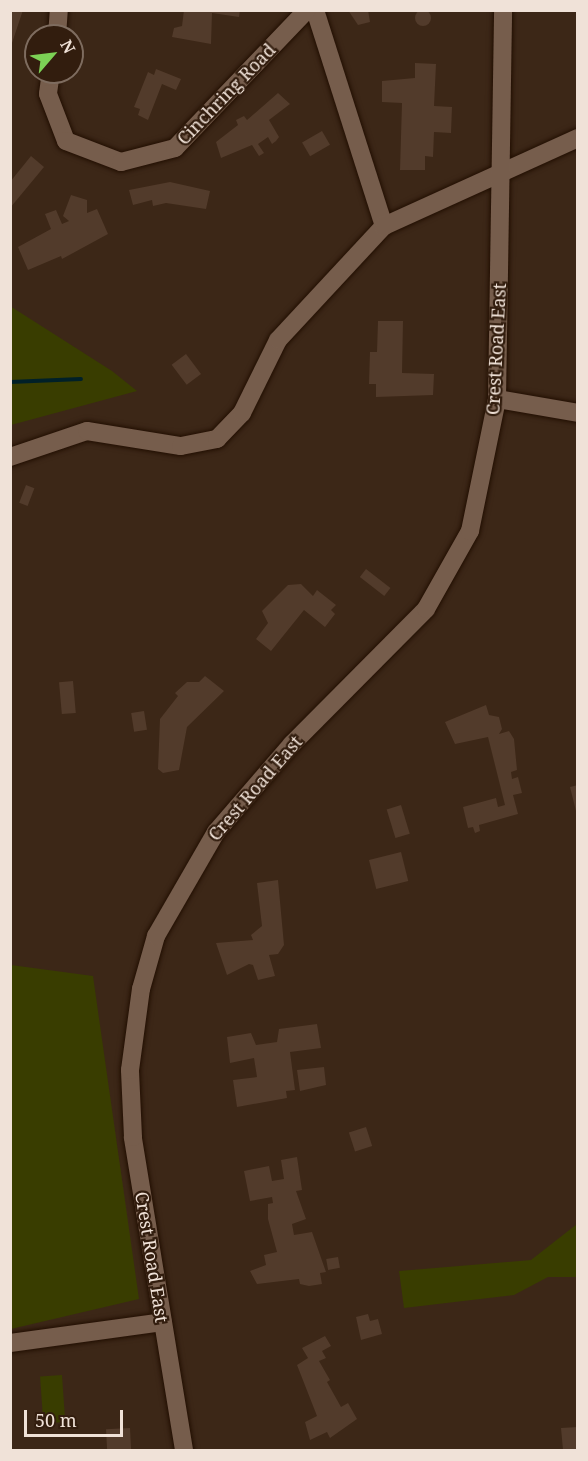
<!DOCTYPE html>
<style>
body{margin:0}
#map{position:relative;width:588px;height:1461px;overflow:hidden;background:#3c2717;font-family:"Noto Serif",serif}
div>[style]{position:absolute}
.green>*{inset:0;background:#393d00;transform-origin:0 0}
.stream>*{height:4px;margin:-2px;padding:0 2px;transform-origin:2px;border-radius:2px;background:#002028}
.building>*{inset:0;background:#523b2b;transform-origin:0 0}
.round{border-radius:50%}
.roads{filter:drop-shadow(0 0 2px #220f02) drop-shadow(0 0 2px #220f02)}
.minor>*{height:18px;margin:-9px;padding:0 9px;transform-origin:9px;border-radius:9px;background:#765d4c}
span{translate:-50% -50%;white-space:nowrap;text-align:center;line-height:1.15;-webkit-text-stroke:4.5px #321d0e;paint-order:stroke}
.street-label{font-size:18px;color:#f0e2d8}
.frame{position:absolute;inset:0;border:12px solid #f0e2d8;pointer-events:none}
.north{position:absolute;left:24px;top:24px;width:60px;height:60px;box-sizing:border-box;background:#321d0e;border:2px solid #7e6c5f;border-radius:50%;rotate:62deg;font-size:16px;font-weight:700;line-height:24px;text-align:center;color:#f0e2d8}
.north::after{content:'';display:block;margin:auto;width:21px;height:27px;background:#7cd155;clip-path:polygon(50% 0,100% 100%,50% 72%,0 100%)}
.scale{position:absolute;left:24px;top:1410px;width:99px;height:27px;box-sizing:border-box;border:3px solid #f0e2d8;border-top:0;padding-left:8px;font-size:18px;line-height:21px;white-space:nowrap;color:#f0e2d8;-webkit-text-stroke:4px #321d0e;paint-order:stroke}
</style>
<div id="map">
<div class="green">
<div style="clip-path:polygon(10px 306px,112px 371px,137px 391px,11px 425px)"></div>
<div style="clip-path:polygon(11px 965px,93px 976px,139px 1299px,11px 1329px)"></div>
<div style="clip-path:polygon(577px 1224px,577px 1277px,548px 1277px,514px 1295px,404px 1308px,399px 1271px,531px 1260px)"></div>
<div style="left:62px;top:1375px;width:47px;height:22px;rotate:86deg"></div>
</div>
<div class="stream">
<div style="left:10px;top:382px;width:71px;rotate:-2.4deg"></div>
</div>
<div class="building">
<div class="round" style="left:415px;top:10px;width:16px;height:16px"></div>
<div style="clip-path:polygon(10px 10px,23px 10px,10px 49px)"></div>
<div style="clip-path:polygon(184px 10px,240px 10px,239px 17px,212px 13px,211px 44px,172px 37px,174px 28px,182px 26px)"></div>
<div style="clip-path:polygon(348px 10px,368px 10px,370px 22px,358px 25px)"></div>
<div style="clip-path:polygon(415px 63px,436px 64px,434px 106px,452px 107px,451px 133px,434px 132px,433px 157px,425px 156px,425px 170px,400px 170px,402px 103px,382px 102px,382px 81px,415px 78px)"></div>
<div style="clip-path:polygon(156px 69px,181px 79px,176px 90px,162px 84px,148px 120px,138px 115px,140px 109px,134px 107px,148px 72px,154px 75px)"></div>
<div style="clip-path:polygon(278px 93px,290px 104px,269px 120px,279px 137px,276px 141px,272px 144px,268px 137px,258px 144px,264px 153px,259px 156px,252px 145px,221px 158px,216px 142px,238px 125px,236px 120px,244px 116px,247px 120px)"></div>
<div style="left:322px;top:131px;width:16px;height:23px;rotate:60deg"></div>
<div style="clip-path:polygon(31px 156px,44px 167px,10px 208px,10px 182px)"></div>
<div style="clip-path:polygon(170px 182px,210px 191px,206px 209px,166px 203px,153px 206px,152px 200px,133px 205px,129px 190px)"></div>
<div style="clip-path:polygon(71px 195px,87px 200px,87px 213px,97px 209px,108px 234px,62px 259px,61px 256px,28px 270px,18px 247px,51px 229px,45px 214px,56px 210px,62px 224px,69px 221px,63px 216px)"></div>
<div style="clip-path:polygon(378px 321px,403px 321px,402px 373px,434px 374px,433px 395px,376px 397px,376px 384px,369px 384px,370px 352px,377px 352px)"></div>
<div style="left:186px;top:354px;width:25px;height:18px;rotate:53deg"></div>
<div style="left:26px;top:485px;width:9px;height:19px;rotate:21deg"></div>
<div style="left:366px;top:569px;width:31px;height:10px;rotate:38deg"></div>
<div style="clip-path:polygon(301px 584px,313px 596px,317px 590px,336px 605px,331px 610px,335px 614px,325px 627px,304px 610px,271px 651px,256px 639px,268px 623px,262px 611px,288px 585px)"></div>
<div style="clip-path:polygon(205px 676px,224px 691px,187px 727px,179px 770px,163px 773px,158px 769px,160px 719px,178px 696px,175px 693px,187px 682px,199px 682px)"></div>
<div style="left:73px;top:681px;width:32px;height:14px;rotate:85deg"></div>
<div style="clip-path:polygon(486px 705px,489px 715px,499px 717px,502px 729px,499px 734px,509px 731px,514px 739px,517px 770px,511px 772px,512px 779px,518px 777px,522px 793px,513px 795px,518px 814px,479px 825px,480px 831px,475px 833px,473px 827px,468px 828px,463px 807px,496px 798px,498px 807px,505px 805px,488px 737px,455px 744px,445px 722px)"></div>
<div style="left:144px;top:711px;width:19px;height:13px;rotate:81deg"></div>
<div style="clip-path:polygon(578px 785px,578px 815px,577px 815px,570px 787px)"></div>
<div style="left:401px;top:805px;width:30px;height:15px;rotate:73deg"></div>
<div style="left:401px;top:852px;width:30px;height:33px;rotate:76deg"></div>
<div style="clip-path:polygon(278px 880px,284px 945px,278px 954px,269px 955px,275px 976px,258px 980px,253px 965px,249px 964px,227px 975px,216px 943px,253px 940px,251px 935px,262px 926px,257px 883px)"></div>
<div style="clip-path:polygon(317px 1024px,321px 1048px,290px 1052px,295px 1090px,286px 1091px,287px 1098px,237px 1107px,233px 1080px,257px 1077px,254px 1058px,230px 1063px,227px 1037px,251px 1033px,256px 1045px,277px 1042px,279px 1029px)"></div>
<div style="clip-path:polygon(324px 1067px,326px 1085px,300px 1091px,297px 1070px)"></div>
<div style="left:366px;top:1127px;width:20px;height:18px;rotate:72deg"></div>
<div style="clip-path:polygon(297px 1157px,302px 1190px,296px 1191px,306px 1219px,292px 1224px,294px 1235px,312px 1232px,326px 1272px,320px 1273px,322px 1284px,309px 1286px,300px 1284px,299px 1279px,257px 1284px,250px 1271px,266px 1265px,264px 1255px,277px 1252px,268px 1219px,268px 1204px,273px 1203px,272px 1197px,250px 1201px,244px 1171px,269px 1166px,272px 1181px,284px 1179px,281px 1160px)"></div>
<div style="left:338px;top:1257px;width:11px;height:12px;rotate:80deg"></div>
<div style="clip-path:polygon(368px 1314px,370px 1321px,378px 1319px,382px 1334px,361px 1340px,356px 1317px)"></div>
<div style="clip-path:polygon(325px 1336px,331px 1346px,322px 1351px,326px 1358px,319px 1361px,330px 1380px,327px 1382px,341px 1407px,348px 1403px,357px 1419px,330px 1438px,327px 1432px,310px 1440px,305px 1422px,317px 1416px,297px 1365px,308px 1358px,302px 1348px)"></div>
<div style="clip-path:polygon(578px 1427px,578px 1450px,563px 1450px,561px 1428px)"></div>
<div style="left:130px;top:1428px;width:21px;height:24px;rotate:87deg"></div>
</div>
<div class="roads">
<div class="minor">
<div style="left:315px;top:10px;width:227px;rotate:72.3deg"></div>
<div style="left:57px;top:36px;width:26px;rotate:-86deg"></div>
<div style="left:51px;top:72px;width:22px;rotate:98deg"></div>
<div style="left:48px;top:94px;width:50px;rotate:69deg"></div>
<div style="left:66px;top:141px;width:59px;rotate:20.9deg"></div>
<div style="left:121px;top:162px;width:56px;rotate:-14.5deg"></div>
<div style="left:175px;top:148px;width:191px;rotate:-46.3deg"></div>
<div style="left:497px;top:399px;width:82px;rotate:9.8deg"></div>
<div style="left:10px;top:457px;width:81px;rotate:-18.7deg"></div>
<div style="left:87px;top:431px;width:95px;rotate:9.1deg"></div>
<div style="left:181px;top:446px;width:37px;rotate:-11deg"></div>
<div style="left:217px;top:439px;width:36px;rotate:-46deg"></div>
<div style="left:242px;top:413px;width:81px;rotate:-63.7deg"></div>
<div style="left:278px;top:340px;width:156px;rotate:-47.1deg"></div>
<div style="left:384px;top:226px;width:213px;rotate:-24.4deg"></div>
<div style="left:10px;top:1343px;width:154px;rotate:-7.8deg"></div>
<div style="left:184px;top:1450px;width:317px;rotate:-99.3deg"></div>
<div style="left:133px;top:1137px;width:67px;rotate:-92.6deg"></div>
<div style="left:130px;top:1070px;width:82px;rotate:-82.3deg"></div>
<div style="left:141px;top:989px;width:55px;rotate:-74.2deg"></div>
<div style="left:156px;top:936px;width:120px;rotate:-60deg"></div>
<div style="left:216px;top:832px;width:116px;rotate:-49.2deg"></div>
<div style="left:292px;top:744px;width:190px;rotate:-45.2deg"></div>
<div style="left:426px;top:609px;width:90px;rotate:-60.6deg"></div>
<div style="left:470px;top:531px;width:135px;rotate:-78.4deg"></div>
<div style="left:497px;top:399px;width:389px;rotate:-89.1deg"></div>
</div>
</div>
<div class="street-label">
<span style="left:226px;top:94px;rotate:-46deg">Cinchring Road</span>
<span style="left:496px;top:349px;rotate:-87deg">Crest Road East</span>
<span style="left:255px;top:788px;rotate:-49deg">Crest Road East</span>
<span style="left:152px;top:1257px;rotate:81deg">Crest Road East</span>
</div>
<div class="frame"></div>
<div class="north">N</div>
<div class="scale">50 m</div>
</div>
